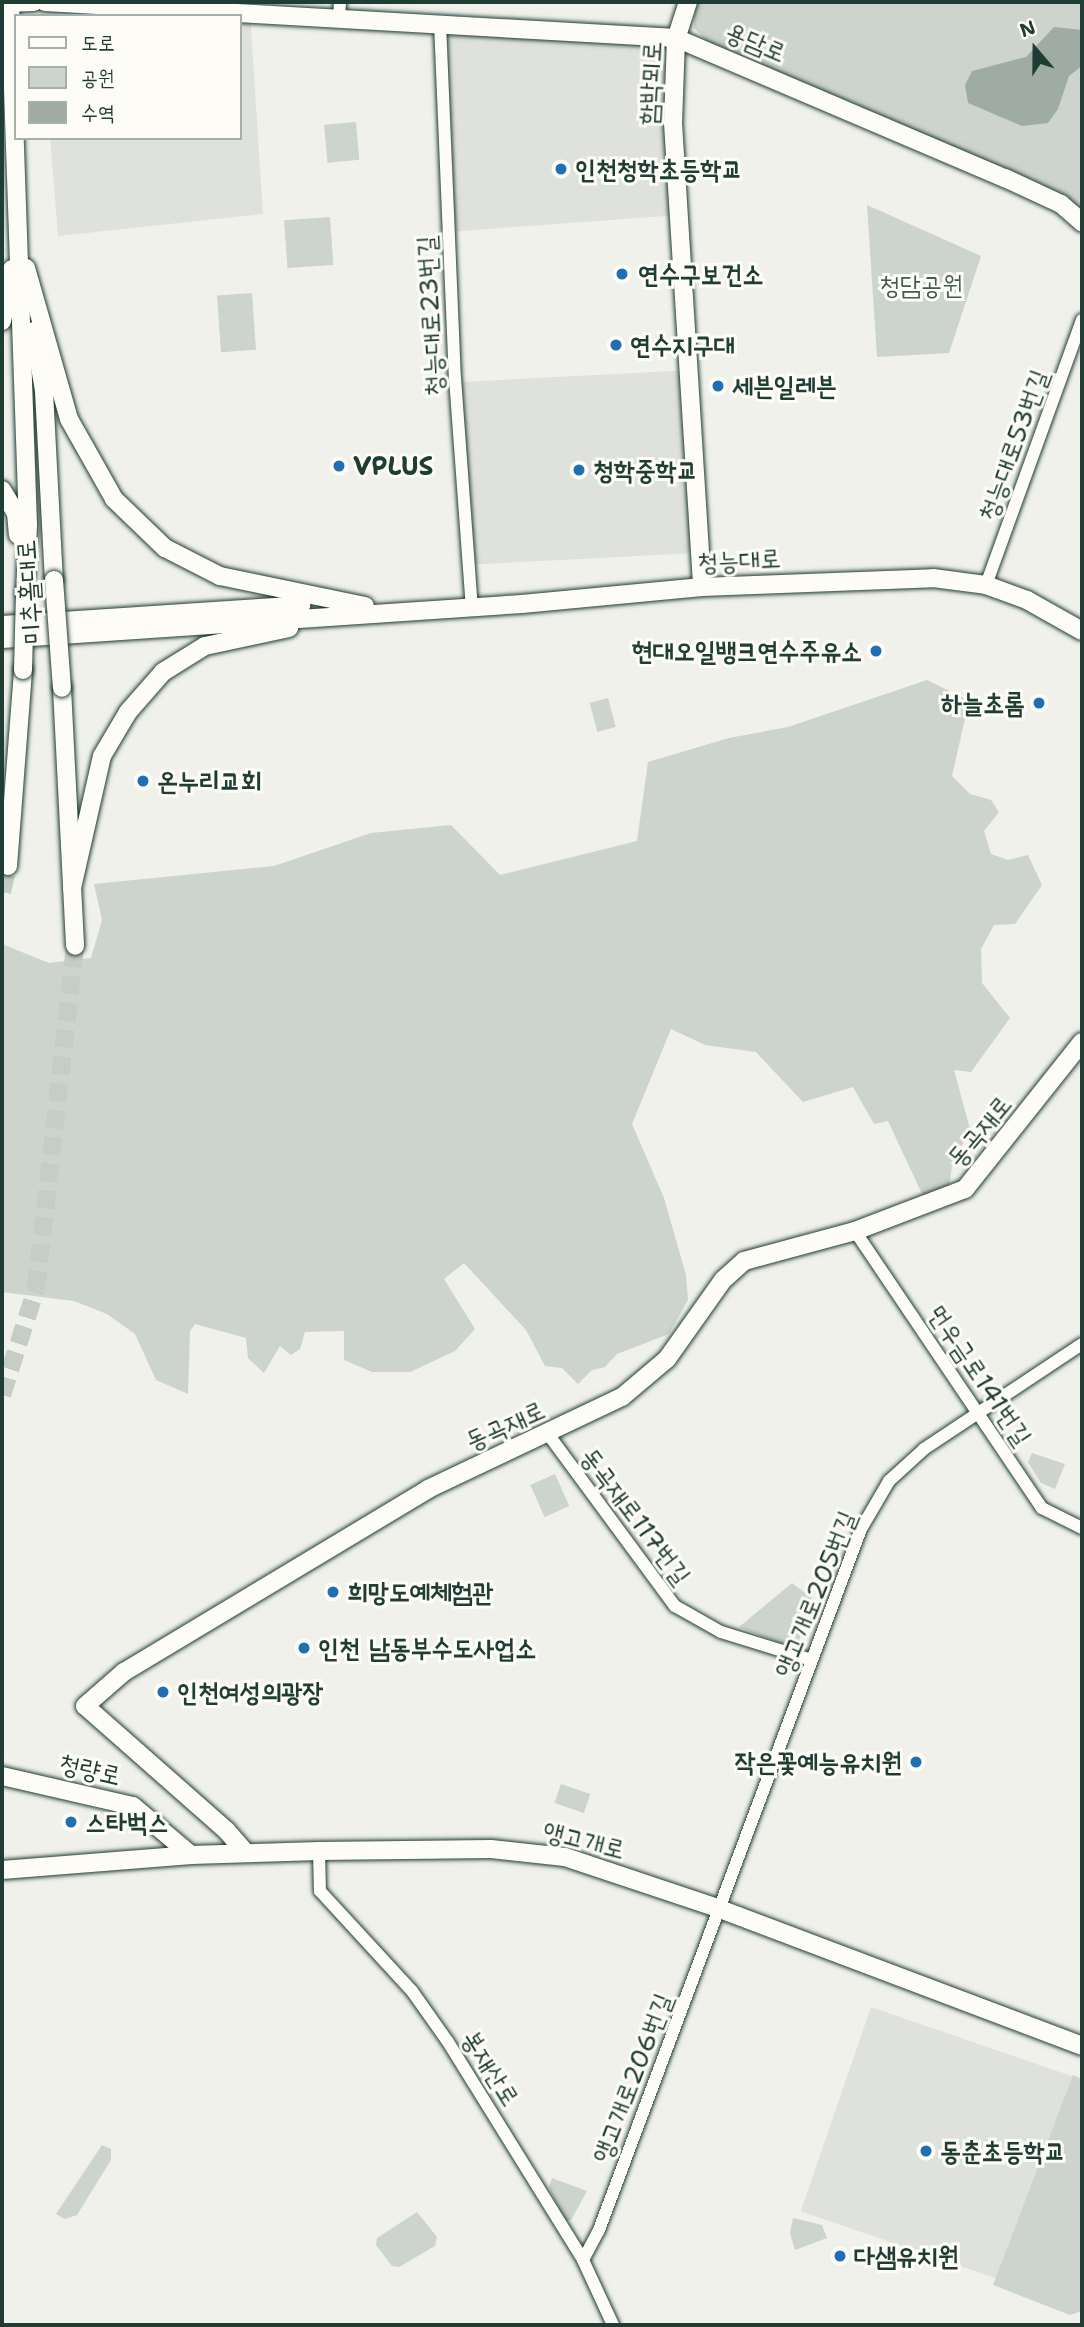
<!DOCTYPE html>
<meta charset="utf-8">
<style>
body{margin:0}
#map{position:relative;width:1084px;height:2327px;overflow:hidden;background:#f0f1eb;font-family:"Shantell Sans","Poor Story",sans-serif}
div>[style]{position:absolute}
.built>*{inset:0;background:#dfe2dc;transform-origin:0 0}
.green>*{inset:0;background:#cdd3cd;transform-origin:0 0}
.water>*{inset:0;background:#9faca4}
.secondary-tunnel>*{height:18px;margin-top:-9px;transform-origin:0;background:repeating-linear-gradient(90deg,#c6cdc6 0 18px,transparent 0 27px)}
.roads{filter:drop-shadow(0 0 2px #1f3d34) drop-shadow(0 0 2px #1f3d34)}
.street>*{height:12px;margin:-6px;padding:0 6px;transform-origin:6px;border-radius:6px;background:#fdfcf7}
.secondary>*{height:18px;margin:-9px;padding:0 9px;transform-origin:9px;border-radius:9px;background:#fdfcf7}
.bridges{filter:drop-shadow(0 0 2px #1f3d34) drop-shadow(0 0 2px #1f3d34)}
.secondary-bridge>*{height:18px;margin:-9px;padding:0 9px;transform-origin:9px;border-radius:9px;background:#fdfcf7}
.dots>*{width:19px;height:19px;translate:-50% -50%;box-sizing:border-box;border:4px solid #fdfcf7;border-radius:50%}
span{translate:-50% -50%;white-space:nowrap;text-align:center;line-height:1.15;-webkit-text-stroke:6px #fdfcf7;paint-order:stroke}
.street-label{font-size:26px;color:#1f3d34}
.poi-label{font-size:26px;color:#1f3d34;font-weight:700}
.left{translate:0 -50%;text-align:left}
.right{translate:-100% -50%;text-align:right}
.park-label{font-size:26px;color:#425b53}
.frame{position:absolute;inset:0;border:4px solid #1f3d34;pointer-events:none}
.legend{position:absolute;left:14px;top:14px;width:228px;height:126px;box-sizing:border-box;background:#fdfcf7;border:2px solid #a4b0a9;margin:0;padding:9px 12px;list-style:none;font-size:21px;color:#1f3d34}
.legend li{display:flex;align-items:center;gap:14px;height:35px}
.legend b{width:35px;border:2px solid #a4b0a9}
.north{position:absolute;left:1000px;top:14px;width:70px;height:70px;-webkit-text-stroke:5px #fdfcf7;paint-order:stroke;rotate:340deg;font-size:19px;font-weight:700;line-height:28px;text-align:center;color:#1f3d34}
.north::after{content:'';display:block;margin:auto;width:24px;height:32px;background:#1f3d34;clip-path:polygon(50% 0,100% 100%,50% 72%,0 100%)}
</style>
<div id="map">
<div class="built">
<div style="clip-path:polygon(39px 2px,250px 13px,263px 214px,58px 236px,50px 138px,240px 138px,240px 16px,40px 16px)"></div>
<div style="clip-path:polygon(440px 23px,676px 38px,680px 215px,448px 232px)"></div>
<div style="left:691px;top:370px;width:183px;height:236px;rotate:87deg"></div>
<div style="left:871px;top:2007px;width:213px;height:216px;rotate:19deg"></div>
</div>
<div class="green">
<div style="clip-path:polygon(695px 2px,1082px 2px,1082px 222px,720px 54px,694px 28px)"></div>
<div style="left:356px;top:122px;width:38px;height:32px;rotate:85deg"></div>
<div style="clip-path:polygon(867px 205px,981px 256px,949px 353px,877px 357px)"></div>
<div style="left:330px;top:217px;width:48px;height:46px;rotate:86deg"></div>
<div style="left:252px;top:293px;width:57px;height:35px;rotate:86deg"></div>
<div style="clip-path:polygon(927px 680px,969px 701px,952px 776px,970px 794px,991px 800px,999px 812px,984px 831px,991px 854px,1008px 860px,1028px 855px,1042px 885px,1015px 924px,994px 925px,981px 949px,982px 983px,1010px 1018px,971px 1072px,954px 1070px,970px 1129px,952px 1166px,949px 1189px,923px 1196px,888px 1121px,874px 1124px,853px 1087px,803px 1102px,756px 1052px,705px 1045px,671px 1029px,632px 1124px,664px 1198px,686px 1275px,688px 1300px,669px 1334px,617px 1354px,605px 1367px,592px 1370px,578px 1384px,562px 1368px,545px 1366px,526px 1330px,464px 1263px,444px 1279px,475px 1329px,455px 1351px,410px 1372px,372px 1372px,344px 1360px,344px 1331px,305px 1332px,300px 1349px,291px 1355px,280px 1346px,264px 1373px,248px 1358px,246px 1338px,195px 1324px,190px 1331px,188px 1394px,156px 1380px,135px 1334px,107px 1314px,74px 1301px,2px 1292px,2px 944px,49px 963px,91px 958px,102px 920px,94px 884px,274px 866px,371px 833px,451px 825px,500px 875px,637px 841px,648px 762px,729px 738px,788px 727px)"></div>
<div style="left:608px;top:698px;width:30px;height:19px;rotate:75deg"></div>
<div style="clip-path:polygon(1032px 1453px,1065px 1464px,1055px 1489px,1041px 1483px,1028px 1462px)"></div>
<div style="left:555px;top:1474px;width:35px;height:27px;rotate:66deg"></div>
<div style="clip-path:polygon(792px 1583px,813px 1599px,796px 1649px,739px 1627px)"></div>
<div style="left:561px;top:1784px;width:31px;height:20px;rotate:19deg"></div>
<div style="clip-path:polygon(1073px 2075px,1082px 2079px,1082px 2311px,1070px 2315px,993px 2285px)"></div>
<div style="clip-path:polygon(102px 2145px,111px 2149px,111px 2160px,77px 2215px,65px 2219px,56px 2214px)"></div>
<div style="clip-path:polygon(552px 2178px,587px 2191px,571px 2220px,565px 2221px,549px 2187px)"></div>
<div style="clip-path:polygon(417px 2212px,437px 2237px,435px 2246px,399px 2267px,392px 2266px,376px 2245px,377px 2238px)"></div>
<div style="clip-path:polygon(793px 2218px,822px 2225px,827px 2238px,795px 2250px,790px 2233px)"></div>
</div>
<div class="water">
<div style="clip-path:polygon(1054px 27px,1082px 30px,1082px 66px,1069px 76px,1058px 109px,1048px 123px,1022px 126px,968px 103px,965px 85px,972px 71px,1026px 57px)"></div>
</div>
<div class="secondary-tunnel">
<div style="left:2px;top:892px;width:27px;rotate:-77deg"></div>
<div style="left:2px;top:1395px;width:111px;rotate:-72.2deg"></div>
<div style="left:36px;top:1289px;width:345px;rotate:-83.5deg"></div>
</div>
<div class="roads">
<div class="street">
<div style="left:339px;top:17px;width:15px;rotate:-86deg"></div>
<div style="left:440px;top:23px;width:355px;rotate:87.6deg"></div>
<div style="left:455px;top:378px;width:230px;rotate:85.8deg"></div>
<div style="left:986px;top:585px;width:282px;rotate:-70.1deg"></div>
<div style="left:855px;top:1231px;width:334px;rotate:56deg"></div>
<div style="left:1042px;top:1508px;width:45px;rotate:26.6deg"></div>
<div style="left:548px;top:1434px;width:214px;rotate:53.6deg"></div>
<div style="left:675px;top:1606px;width:53px;rotate:29.5deg"></div>
<div style="left:721px;top:1632px;width:95px;rotate:17.1deg"></div>
<div style="left:319px;top:1851px;width:40px;rotate:88.6deg"></div>
<div style="left:320px;top:1891px;width:136px;rotate:47.4deg"></div>
<div style="left:412px;top:1991px;width:62px;rotate:54.8deg"></div>
<div style="left:448px;top:2042px;width:256px;rotate:58.2deg"></div>
<div style="left:583px;top:2260px;width:72px;rotate:65.2deg"></div>
<div style="left:583px;top:2260px;width:34px;rotate:-62deg"></div>
<div style="left:599px;top:2230px;width:748px;rotate:-69.51deg"></div>
<div style="left:861px;top:1529px;width:56px;rotate:-59.7deg"></div>
<div style="left:889px;top:1481px;width:47px;rotate:-42.4deg"></div>
<div style="left:924px;top:1449px;width:190px;rotate:-33.6deg"></div>
</div>
<div class="secondary">
<div style="left:10px;top:2px;width:523px;rotate:88.03deg"></div>
<div style="left:28px;top:525px;width:68px;rotate:92.5deg"></div>
<div style="left:45px;top:2px;width:632px;rotate:3.27deg"></div>
<div style="left:676px;top:38px;width:358px;rotate:23.1deg"></div>
<div style="left:1005px;top:178px;width:62px;rotate:24.9deg"></div>
<div style="left:1061px;top:204px;width:28px;rotate:41deg"></div>
<div style="left:688px;top:2px;width:38px;rotate:108deg"></div>
<div style="left:676px;top:38px;width:85px;rotate:92deg"></div>
<div style="left:673px;top:123px;width:465px;rotate:86.4deg"></div>
<div style="left:2px;top:3px;width:32px;rotate:-2deg"></div>
<div style="left:26px;top:268px;width:157px;rotate:74.1deg"></div>
<div style="left:69px;top:419px;width:92px;rotate:60.6deg"></div>
<div style="left:114px;top:499px;width:71px;rotate:43.9deg"></div>
<div style="left:165px;top:548px;width:62px;rotate:27deg"></div>
<div style="left:220px;top:576px;width:148px;rotate:11.7deg"></div>
<div style="left:2px;top:321px;width:53px;rotate:-79.1deg"></div>
<div style="left:34px;top:331px;width:61px;rotate:80.5deg"></div>
<div style="left:44px;top:391px;width:189px;rotate:87deg"></div>
<div style="left:2px;top:490px;width:27px;rotate:59deg"></div>
<div style="left:16px;top:513px;width:22px;rotate:85deg"></div>
<div style="left:2px;top:625px;width:300px;rotate:-3.8deg"></div>
<div style="left:2px;top:639px;width:521px;rotate:-3.85deg"></div>
<div style="left:522px;top:604px;width:181px;rotate:-5.4deg"></div>
<div style="left:702px;top:587px;width:231px;rotate:-2.2deg"></div>
<div style="left:933px;top:578px;width:53px;rotate:7.5deg"></div>
<div style="left:986px;top:585px;width:44px;rotate:20.1deg"></div>
<div style="left:1027px;top:600px;width:63px;rotate:29.4deg"></div>
<div style="left:62px;top:688px;width:258px;rotate:87.1deg"></div>
<div style="left:8px;top:866px;width:197px;rotate:-85.6deg"></div>
<div style="left:72px;top:888px;width:135px;rotate:-77.2deg"></div>
<div style="left:102px;top:756px;width:51px;rotate:-59.4deg"></div>
<div style="left:128px;top:712px;width:53px;rotate:-48.8deg"></div>
<div style="left:163px;top:672px;width:49px;rotate:-31.8deg"></div>
<div style="left:205px;top:646px;width:86px;rotate:-12.1deg"></div>
<div style="left:2px;top:1776px;width:134px;rotate:12.9deg"></div>
<div style="left:133px;top:1806px;width:76px;rotate:40.2deg"></div>
<div style="left:246px;top:1853px;width:29px;rotate:-131deg"></div>
<div style="left:227px;top:1831px;width:189px;rotate:-138.6deg"></div>
<div style="left:85px;top:1706px;width:52px;rotate:-41.1deg"></div>
<div style="left:124px;top:1672px;width:355px;rotate:-31deg"></div>
<div style="left:428px;top:1489px;width:215px;rotate:-25.4deg"></div>
<div style="left:622px;top:1397px;width:59px;rotate:-40.2deg"></div>
<div style="left:667px;top:1359px;width:97px;rotate:-54.7deg"></div>
<div style="left:723px;top:1280px;width:28px;rotate:-42deg"></div>
<div style="left:744px;top:1261px;width:115px;rotate:-15.1deg"></div>
<div style="left:855px;top:1231px;width:118px;rotate:-20.9deg"></div>
<div style="left:965px;top:1189px;width:188px;rotate:-51.5deg"></div>
<div style="left:2px;top:1870px;width:190px;rotate:-4.5deg"></div>
<div style="left:191px;top:1855px;width:128px;rotate:-1.8deg"></div>
<div style="left:319px;top:1851px;width:172px;rotate:-0.7deg"></div>
<div style="left:491px;top:1849px;width:74px;rotate:6.2deg"></div>
<div style="left:565px;top:1857px;width:163px;rotate:18.5deg"></div>
<div style="left:720px;top:1909px;width:387px;rotate:20.7deg"></div>
</div>
</div>
<div class="bridges">
<div class="secondary-bridge">
<div style="left:54px;top:580px;width:108px;rotate:85.8deg"></div>
<div style="left:23px;top:670px;width:77px;rotate:-88.5deg"></div>
</div>
</div>
<div class="dots">
<div style="left:561px;top:169px;background:#1f6fb2"></div>
<div style="left:622px;top:274px;background:#1f6fb2"></div>
<div style="left:616px;top:345px;background:#1f6fb2"></div>
<div style="left:718px;top:386px;background:#1f6fb2"></div>
<div style="left:339px;top:466px;background:#1f6fb2"></div>
<div style="left:579px;top:470px;background:#1f6fb2"></div>
<div style="left:876px;top:651px;background:#1f6fb2"></div>
<div style="left:1039px;top:703px;background:#1f6fb2"></div>
<div style="left:143px;top:781px;background:#1f6fb2"></div>
<div style="left:333px;top:1592px;background:#1f6fb2"></div>
<div style="left:304px;top:1648px;background:#1f6fb2"></div>
<div style="left:163px;top:1692px;background:#1f6fb2"></div>
<div style="left:916px;top:1762px;background:#1f6fb2"></div>
<div style="left:71px;top:1822px;background:#1f6fb2"></div>
<div style="left:926px;top:2151px;background:#1f6fb2"></div>
<div style="left:840px;top:2256px;background:#1f6fb2"></div>
</div>
<div class="street-label">
<span style="left:756px;top:42px;rotate:23deg">용담로</span>
<span style="left:650px;top:83px;rotate:-87deg">함박뫼로</span>
<span style="left:430px;top:316px;rotate:-93deg">청능대로23번길</span>
<span style="left:1013px;top:445px;rotate:-70deg">청능대로53번길</span>
<span style="left:739px;top:560px;rotate:-3deg">청능대로</span>
<span style="left:29px;top:592px;rotate:-94deg">미추홀대로</span>
<span style="left:979px;top:1131px;rotate:-50deg">동곡재로</span>
<span style="left:980px;top:1375px;rotate:56deg">먼우금로141번길</span>
<span style="left:505px;top:1425px;rotate:-24deg">동곡재로</span>
<span style="left:636px;top:1516px;rotate:53deg">동곡재로117번길</span>
<span style="left:815px;top:1594px;rotate:-68deg">앵고개로205번길</span>
<span style="left:90px;top:1769px;rotate:13deg">청량로</span>
<span style="left:584px;top:1840px;rotate:14deg">앵고개로</span>
<span style="left:491px;top:2068px;rotate:58deg">봉재산로</span>
<span style="left:632px;top:2078px;rotate:-69deg">앵고개로206번길</span>
</div>
<div class="poi-label">
<span class="left" style="left:575px;top:169px">인천청학초등학교</span>
<span class="left" style="left:638px;top:274px">연수구보건소</span>
<span class="left" style="left:630px;top:345px">연수지구대</span>
<span class="left" style="left:732px;top:386px">세븐일레븐</span>
<span class="left" style="left:353px;top:466px">VPLUS</span>
<span class="left" style="left:593px;top:470px">청학중학교</span>
<span class="right" style="left:862px;top:651px">현대오일뱅크연수주유소</span>
<span class="right" style="left:1025px;top:703px">하늘초롬</span>
<span class="left" style="left:157px;top:781px">온누리교회</span>
<span class="left" style="left:347px;top:1592px">희망도예체험관</span>
<span class="left" style="left:318px;top:1648px">인천 남동부수도사업소</span>
<span class="left" style="left:177px;top:1692px">인천여성의광장</span>
<span class="right" style="left:902px;top:1762px">작은꽃예능유치원</span>
<span class="left" style="left:85px;top:1822px">스타벅스</span>
<span class="left" style="left:940px;top:2151px">동춘초등학교</span>
<span class="left" style="left:854px;top:2256px">다샘유치원</span>
</div>
<div class="park-label">
<span style="left:921px;top:285px">청담공원</span>
</div>
<div class="frame"></div>
<ul class="legend">
<li><b style="height:9px;background:#fdfcf7"></b>도로</li>
<li><b style="height:19px;background:#cdd3cd"></b>공원</li>
<li><b style="height:19px;background:#9faca4"></b>수역</li>
</ul>
<div class="north">N</div>
</div>
